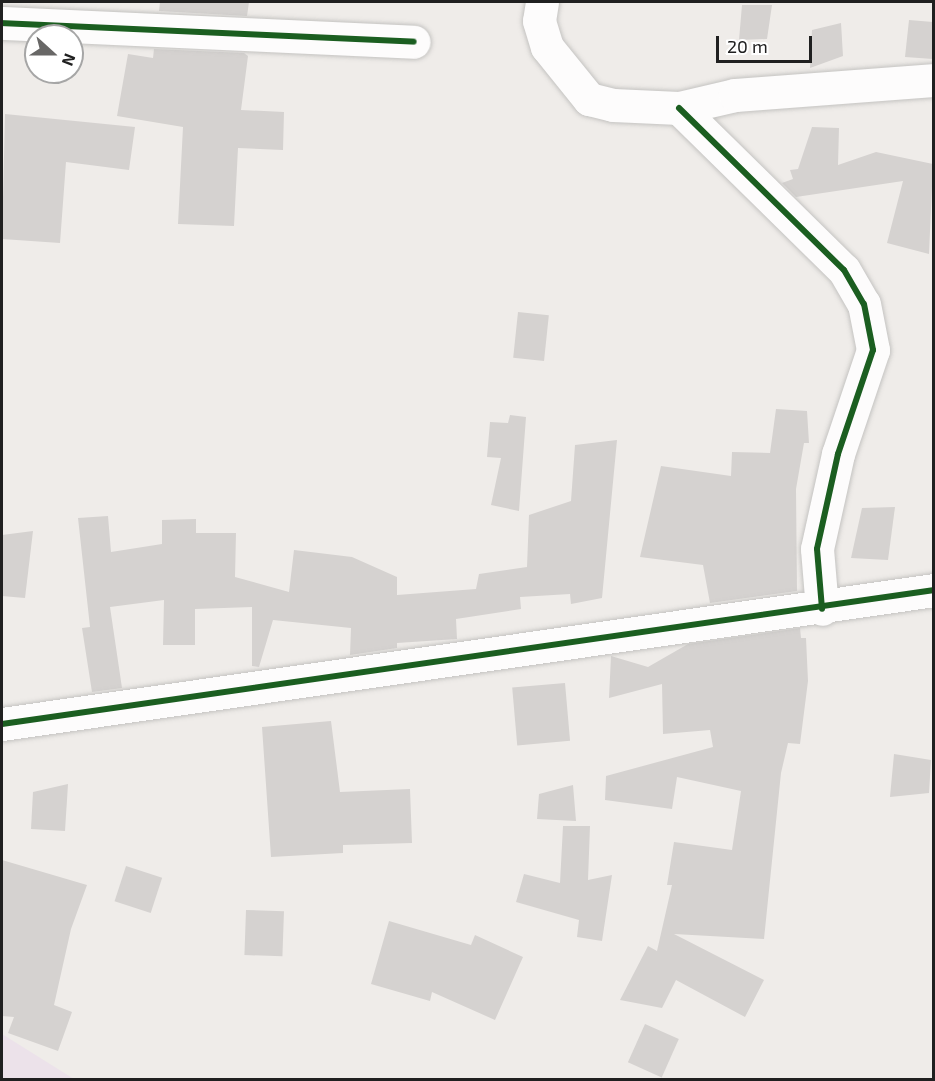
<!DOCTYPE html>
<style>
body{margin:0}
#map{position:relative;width:935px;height:1081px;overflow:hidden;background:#efece9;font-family:"Exo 2",sans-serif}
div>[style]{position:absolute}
.industrial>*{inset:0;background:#ece2ea}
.building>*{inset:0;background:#d5d2d0;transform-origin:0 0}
.roads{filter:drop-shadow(0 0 2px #c4c3c1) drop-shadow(0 0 2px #c4c3c1)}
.street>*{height:33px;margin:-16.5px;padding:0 16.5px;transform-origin:16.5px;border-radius:16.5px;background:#fdfcfc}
.cycleway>*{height:6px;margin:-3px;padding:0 3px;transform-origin:3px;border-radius:3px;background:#1b5e20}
span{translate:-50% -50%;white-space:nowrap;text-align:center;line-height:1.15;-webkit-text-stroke:6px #fff;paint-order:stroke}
.frame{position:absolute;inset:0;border:3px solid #202020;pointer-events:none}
.north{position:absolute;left:24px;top:24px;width:60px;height:60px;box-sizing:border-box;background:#fff;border:2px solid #a6a6a6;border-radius:50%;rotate:111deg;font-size:16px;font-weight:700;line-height:24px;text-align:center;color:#202020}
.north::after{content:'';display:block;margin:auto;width:21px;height:27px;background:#686766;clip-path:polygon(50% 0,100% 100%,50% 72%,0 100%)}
.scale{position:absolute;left:716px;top:36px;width:96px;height:27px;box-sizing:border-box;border:3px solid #202020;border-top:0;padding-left:8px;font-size:18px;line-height:21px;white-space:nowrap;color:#202020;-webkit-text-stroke:4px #fff;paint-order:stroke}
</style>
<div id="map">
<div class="industrial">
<div style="clip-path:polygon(2px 1034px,74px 1079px,2px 1079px)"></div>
</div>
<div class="building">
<div style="clip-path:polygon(160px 2px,249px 2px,247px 16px,159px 11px)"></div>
<div style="clip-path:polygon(742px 5px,772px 5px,767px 39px,739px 40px)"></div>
<div style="clip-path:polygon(909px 20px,933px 22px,933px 59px,905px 57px)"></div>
<div style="clip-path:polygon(841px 23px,843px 56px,810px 68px,812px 30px)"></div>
<div style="clip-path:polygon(154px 49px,244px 53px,248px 56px,241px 110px,284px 112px,283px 150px,238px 148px,234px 226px,178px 224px,183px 127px,117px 116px,128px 54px,153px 58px)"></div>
<div style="clip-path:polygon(5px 114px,135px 127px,129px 170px,66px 162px,60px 243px,2px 239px)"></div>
<div style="clip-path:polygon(812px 127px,839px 128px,838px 165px,876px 152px,933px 164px,929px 254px,887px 243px,903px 181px,796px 197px,782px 183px,793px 179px,790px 170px,798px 169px)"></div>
<div style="left:518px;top:312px;width:31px;height:46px;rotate:6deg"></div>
<div style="clip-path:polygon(776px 409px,807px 411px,809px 443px,804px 443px,796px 489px,797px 591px,710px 603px,703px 565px,640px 557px,661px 466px,731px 476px,732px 452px,770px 453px)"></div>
<div style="clip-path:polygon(510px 415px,526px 417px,519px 511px,491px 505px,501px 458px,487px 457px,490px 422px,508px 423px)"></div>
<div style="clip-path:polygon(617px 440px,602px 598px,571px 604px,570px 594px,520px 597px,521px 609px,456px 619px,457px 639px,397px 643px,397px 648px,350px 655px,351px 628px,273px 620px,259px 667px,252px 666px,252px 607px,195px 609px,195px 645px,163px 645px,164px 600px,110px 607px,122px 688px,92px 692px,82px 628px,90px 627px,78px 518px,108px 516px,111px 552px,162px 544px,162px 520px,196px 519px,196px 533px,236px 533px,235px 577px,289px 592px,294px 550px,352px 557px,397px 577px,397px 595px,476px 589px,479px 574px,527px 567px,529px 515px,571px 501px,575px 445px)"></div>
<div style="clip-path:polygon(895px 507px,888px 560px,851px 558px,862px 508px)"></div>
<div style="clip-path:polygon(33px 531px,25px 598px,2px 596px,2px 535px)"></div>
<div style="clip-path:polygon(800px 628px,801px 638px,806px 638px,808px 681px,800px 744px,788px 743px,781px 773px,764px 939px,674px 934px,764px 980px,745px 1017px,676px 980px,662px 1008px,620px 1000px,648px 946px,657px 951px,672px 885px,667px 885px,674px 842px,732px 850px,741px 791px,677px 777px,672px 809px,605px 800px,606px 776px,713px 747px,710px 730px,663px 734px,662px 684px,609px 698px,611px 656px,648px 667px,688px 644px)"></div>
<div style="left:565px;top:683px;width:58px;height:53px;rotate:85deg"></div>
<div style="clip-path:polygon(331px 721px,340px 792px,410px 789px,412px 843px,343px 845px,343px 853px,271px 857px,262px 727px)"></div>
<div style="clip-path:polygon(894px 754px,931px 760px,929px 793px,890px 797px)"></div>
<div style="clip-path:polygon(68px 784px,65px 831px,31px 829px,33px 792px)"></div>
<div style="clip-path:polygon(573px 785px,576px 821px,537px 819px,539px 794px)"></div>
<div style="clip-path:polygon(563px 826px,590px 826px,588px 880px,612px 875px,602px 941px,577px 937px,579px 920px,516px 902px,524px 874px,560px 883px)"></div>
<div style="clip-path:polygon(2px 860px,87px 885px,71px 929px,54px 1005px,72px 1012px,58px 1051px,8px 1033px,14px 1017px,2px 1016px)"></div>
<div style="left:126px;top:866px;width:38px;height:37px;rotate:18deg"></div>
<div style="left:246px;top:910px;width:38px;height:45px;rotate:2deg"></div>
<div style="clip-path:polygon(389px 921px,471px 945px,475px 935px,523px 957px,495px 1020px,432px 992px,430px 1001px,371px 984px)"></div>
<div style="left:645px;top:1024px;width:37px;height:42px;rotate:24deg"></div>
</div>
<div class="roads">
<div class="street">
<div style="left:542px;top:2px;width:19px;rotate:99deg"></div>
<div style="left:539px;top:21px;width:27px;rotate:73deg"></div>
<div style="left:547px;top:47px;width:67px;rotate:51.1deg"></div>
<div style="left:589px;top:99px;width:25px;rotate:14deg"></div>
<div style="left:613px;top:105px;width:66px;rotate:2.6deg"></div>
<div style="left:679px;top:108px;width:57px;rotate:-13.1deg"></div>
<div style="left:735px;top:95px;width:200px;rotate:-4.3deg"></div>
<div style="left:2px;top:23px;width:412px;rotate:2.6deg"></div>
<div style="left:679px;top:108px;width:231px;rotate:44.5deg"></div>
<div style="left:844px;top:270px;width:39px;rotate:60deg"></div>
<div style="left:864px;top:304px;width:47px;rotate:78.9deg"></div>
<div style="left:873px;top:350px;width:110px;rotate:108.6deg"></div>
<div style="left:838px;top:454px;width:97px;rotate:102.5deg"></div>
<div style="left:817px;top:549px;width:60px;rotate:85.2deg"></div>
<div style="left:2px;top:724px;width:942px;rotate:-8.18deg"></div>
</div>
</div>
<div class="cycleway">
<div style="left:2px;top:23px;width:412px;rotate:2.6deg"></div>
<div style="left:679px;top:108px;width:231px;rotate:44.5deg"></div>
<div style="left:844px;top:270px;width:39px;rotate:60deg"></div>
<div style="left:864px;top:304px;width:47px;rotate:78.9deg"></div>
<div style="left:873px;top:350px;width:110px;rotate:108.6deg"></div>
<div style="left:838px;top:454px;width:97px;rotate:102.5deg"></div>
<div style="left:817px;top:549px;width:60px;rotate:85.2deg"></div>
<div style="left:2px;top:724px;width:942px;rotate:-8.18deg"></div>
</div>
<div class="frame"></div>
<div class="north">N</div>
<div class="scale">20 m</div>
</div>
